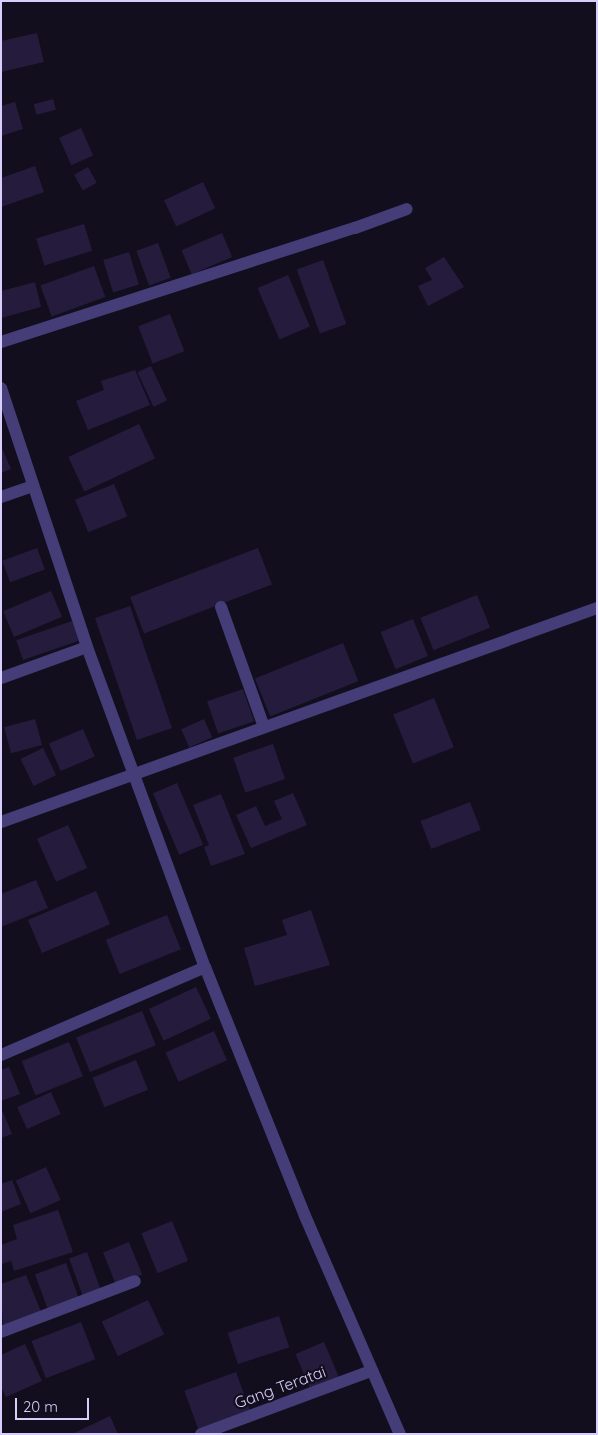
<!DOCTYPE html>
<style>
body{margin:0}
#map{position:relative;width:598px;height:1435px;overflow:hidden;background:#120e1d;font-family:Quicksand,sans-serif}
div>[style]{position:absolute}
.building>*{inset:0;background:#251c3d;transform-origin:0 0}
.lane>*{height:12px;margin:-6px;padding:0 6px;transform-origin:6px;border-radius:6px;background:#443d78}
.street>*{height:12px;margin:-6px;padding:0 6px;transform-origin:6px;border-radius:6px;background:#443d78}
span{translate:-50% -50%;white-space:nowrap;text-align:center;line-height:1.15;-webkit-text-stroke:4.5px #120e1d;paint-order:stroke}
.street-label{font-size:16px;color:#d7cefb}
.frame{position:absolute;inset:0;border:2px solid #d7cefb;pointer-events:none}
.scale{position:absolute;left:15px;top:1398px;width:74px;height:22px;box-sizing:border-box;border:2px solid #d7cefb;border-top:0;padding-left:6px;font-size:15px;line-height:18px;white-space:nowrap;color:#d7cefb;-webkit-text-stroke:4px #120e1d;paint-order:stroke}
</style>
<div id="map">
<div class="building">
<div style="clip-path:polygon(37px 33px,44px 62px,1px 72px,1px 41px)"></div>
<div style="left:53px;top:99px;width:11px;height:20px;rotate:75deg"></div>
<div style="clip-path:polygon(15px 102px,23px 129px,1px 136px,1px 106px)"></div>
<div style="left:81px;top:128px;width:30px;height:24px;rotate:66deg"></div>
<div style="clip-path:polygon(35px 166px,44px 192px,1px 207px,1px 178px)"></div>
<div style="left:88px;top:167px;width:18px;height:16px;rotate:61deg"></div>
<div style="left:203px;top:182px;width:29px;height:43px;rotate:65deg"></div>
<div style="left:84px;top:224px;width:28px;height:50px;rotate:73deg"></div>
<div style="left:222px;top:233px;width:26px;height:44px;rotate:67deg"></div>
<div style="left:158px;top:243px;width:37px;height:23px;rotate:70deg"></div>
<div style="left:129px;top:252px;width:34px;height:27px;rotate:73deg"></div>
<div style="clip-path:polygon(444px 257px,464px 287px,428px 306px,418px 286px,432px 280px,425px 268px)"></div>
<div style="left:323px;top:260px;width:68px;height:28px;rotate:70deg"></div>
<div style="left:94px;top:266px;width:33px;height:57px;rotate:70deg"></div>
<div style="left:288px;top:275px;width:56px;height:33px;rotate:67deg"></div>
<div style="clip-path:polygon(35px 282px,41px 307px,1px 318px,1px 291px)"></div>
<div style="left:170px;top:314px;width:40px;height:34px;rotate:69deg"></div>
<div style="left:151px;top:366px;width:38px;height:15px;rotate:65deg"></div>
<div style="clip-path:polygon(135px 370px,150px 405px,88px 430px,76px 401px,104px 390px,101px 381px)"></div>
<div style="left:139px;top:424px;width:38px;height:78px;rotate:65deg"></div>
<div style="clip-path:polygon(1px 446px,11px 469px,1px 473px)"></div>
<div style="left:114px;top:484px;width:35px;height:42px;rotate:68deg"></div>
<div style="left:37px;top:548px;width:23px;height:37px;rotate:70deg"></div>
<div style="left:258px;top:548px;width:39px;height:137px;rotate:69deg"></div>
<div style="left:51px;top:591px;width:28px;height:52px;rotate:67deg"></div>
<div style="left:477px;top:595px;width:35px;height:61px;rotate:68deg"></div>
<div style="left:130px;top:606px;width:129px;height:37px;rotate:71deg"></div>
<div style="left:413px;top:619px;width:40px;height:35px;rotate:68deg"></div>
<div style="left:72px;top:621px;width:21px;height:59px;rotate:71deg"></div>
<div style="left:343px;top:643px;width:41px;height:95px;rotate:68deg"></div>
<div style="left:243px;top:689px;width:34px;height:38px;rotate:71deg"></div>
<div style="left:434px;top:698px;width:53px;height:44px;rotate:68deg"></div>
<div style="left:35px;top:719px;width:27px;height:32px;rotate:75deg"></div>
<div style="left:204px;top:719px;width:20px;height:25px;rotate:66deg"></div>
<div style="left:83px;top:729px;width:30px;height:37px;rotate:67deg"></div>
<div style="left:273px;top:744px;width:37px;height:42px;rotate:71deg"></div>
<div style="left:43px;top:748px;width:30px;height:25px;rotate:64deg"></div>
<div style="left:177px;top:783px;width:67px;height:26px;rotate:67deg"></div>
<div style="clip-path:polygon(293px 793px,307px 825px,251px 848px,236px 815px,256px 806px,265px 826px,282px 819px,274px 801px)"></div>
<div style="clip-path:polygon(221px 794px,245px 854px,211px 866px,204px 847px,209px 845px,193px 805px)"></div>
<div style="left:470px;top:802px;width:30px;height:53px;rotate:69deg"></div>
<div style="left:68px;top:825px;width:47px;height:34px;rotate:66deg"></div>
<div style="clip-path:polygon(36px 880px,48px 908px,1px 927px,1px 894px)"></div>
<div style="left:96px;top:891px;width:36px;height:74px;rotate:67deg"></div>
<div style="clip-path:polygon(311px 910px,330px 965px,255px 986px,244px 948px,287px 935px,282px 920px)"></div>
<div style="left:167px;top:915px;width:37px;height:66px;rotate:68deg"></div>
<div style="left:196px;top:987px;width:35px;height:52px;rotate:65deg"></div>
<div style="left:142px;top:1011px;width:37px;height:71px;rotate:68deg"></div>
<div style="left:214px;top:1031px;width:32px;height:53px;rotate:66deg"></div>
<div style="left:69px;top:1042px;width:37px;height:51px;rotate:68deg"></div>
<div style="left:136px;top:1060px;width:32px;height:47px;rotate:68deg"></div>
<div style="clip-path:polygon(9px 1067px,20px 1094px,1px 1101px,1px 1070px)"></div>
<div style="left:51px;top:1092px;width:24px;height:37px;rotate:66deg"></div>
<div style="clip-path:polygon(3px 1112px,12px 1134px,1px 1138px,1px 1113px)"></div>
<div style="left:46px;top:1167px;width:36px;height:33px;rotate:66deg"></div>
<div style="clip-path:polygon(12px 1180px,21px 1204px,1px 1212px,1px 1184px)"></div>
<div style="clip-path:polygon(58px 1210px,73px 1252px,14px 1271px,11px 1261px,2px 1264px,1px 1245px,17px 1239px,13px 1225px)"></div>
<div style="left:172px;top:1221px;width:43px;height:33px;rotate:68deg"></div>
<div style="left:129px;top:1242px;width:35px;height:28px;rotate:68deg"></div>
<div style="left:87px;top:1252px;width:44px;height:19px;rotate:70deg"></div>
<div style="left:66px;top:1263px;width:40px;height:33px;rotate:70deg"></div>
<div style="clip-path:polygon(26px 1275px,42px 1314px,3px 1329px,1px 1284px)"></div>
<div style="left:148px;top:1300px;width:38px;height:51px;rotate:65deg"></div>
<div style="left:279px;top:1316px;width:33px;height:54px;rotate:72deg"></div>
<div style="left:81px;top:1322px;width:40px;height:53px;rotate:69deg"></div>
<div style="left:324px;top:1342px;width:39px;height:31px;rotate:67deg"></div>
<div style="clip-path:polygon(25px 1344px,42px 1381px,6px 1397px,1px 1387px,1px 1355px)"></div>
<div style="left:236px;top:1372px;width:44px;height:55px;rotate:70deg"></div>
<div style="clip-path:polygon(110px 1416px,118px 1434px,72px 1434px)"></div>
</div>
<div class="lane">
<div style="left:221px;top:607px;width:127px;rotate:70.3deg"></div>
</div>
<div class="street">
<div style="left:1px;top:342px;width:372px;rotate:-17.9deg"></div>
<div style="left:355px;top:228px;width:55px;rotate:-20.1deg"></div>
<div style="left:1px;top:388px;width:273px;rotate:71.6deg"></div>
<div style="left:87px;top:647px;width:341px;rotate:69.8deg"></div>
<div style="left:205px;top:967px;width:268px;rotate:68.1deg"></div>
<div style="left:305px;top:1216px;width:238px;rotate:66.5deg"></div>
<div style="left:1px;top:497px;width:34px;rotate:-19deg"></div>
<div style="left:1px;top:678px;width:91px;rotate:-19.8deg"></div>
<div style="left:1px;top:822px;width:633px;rotate:-19.75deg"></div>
<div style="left:1px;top:1055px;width:222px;rotate:-23.3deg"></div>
<div style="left:1px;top:1332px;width:143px;rotate:-20.8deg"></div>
<div style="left:201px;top:1434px;width:180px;rotate:-20.4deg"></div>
</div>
<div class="street-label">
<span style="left:280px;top:1387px;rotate:-20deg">Gang Teratai</span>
</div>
<div class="frame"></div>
<div class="scale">20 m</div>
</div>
